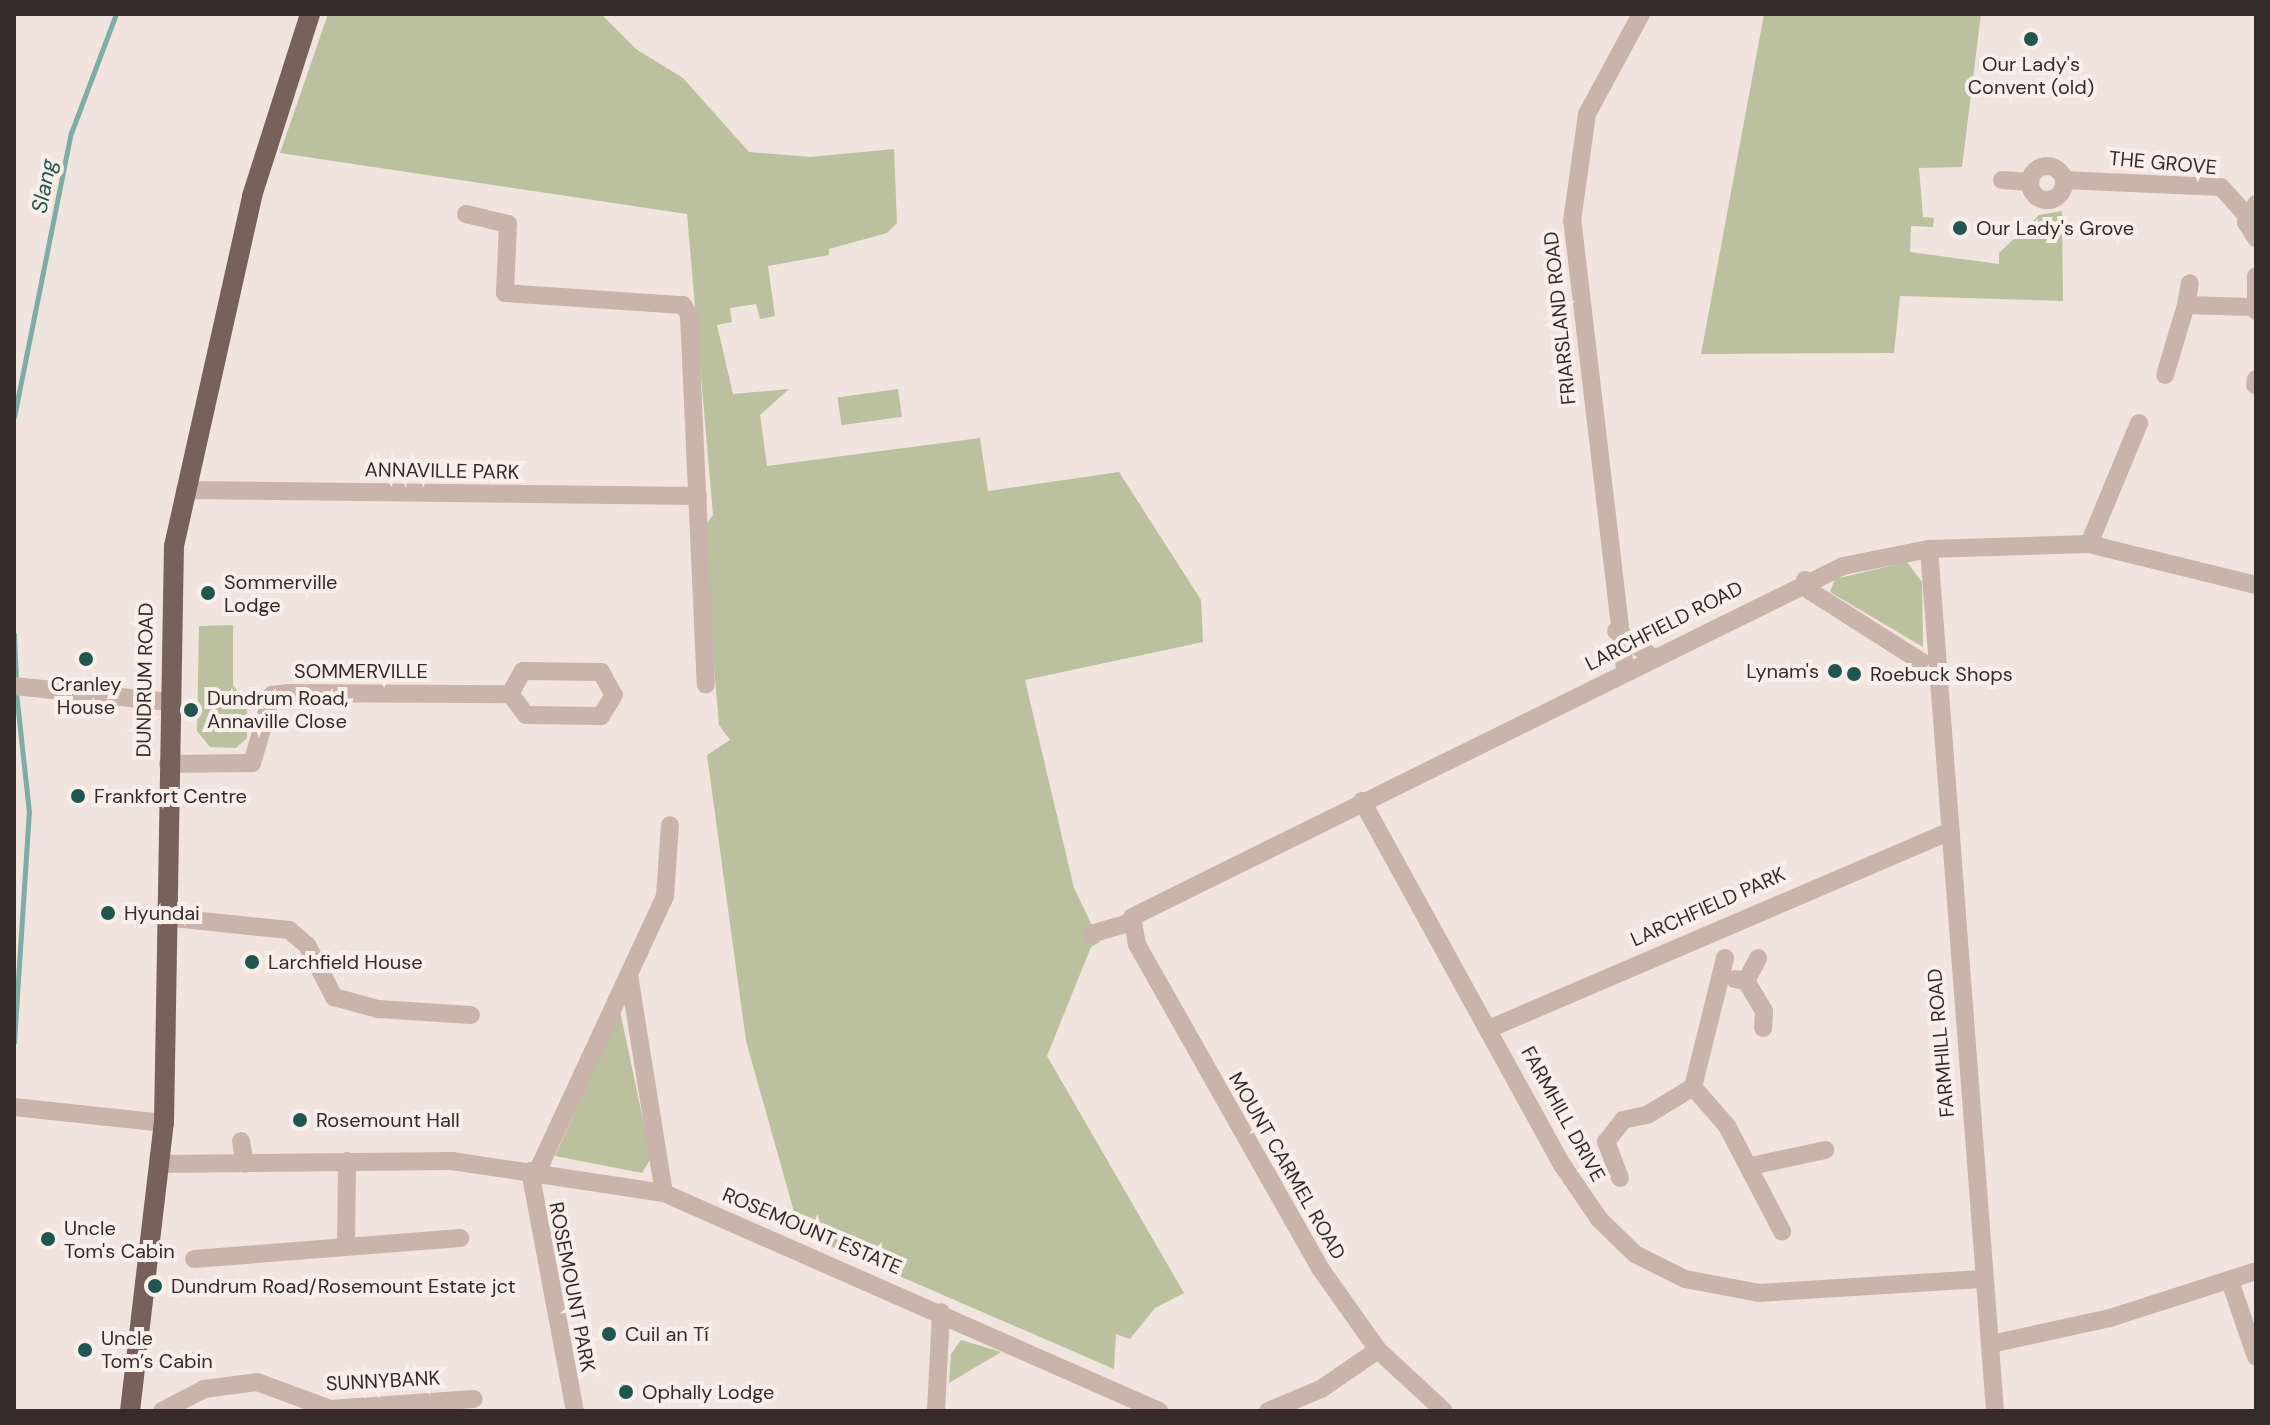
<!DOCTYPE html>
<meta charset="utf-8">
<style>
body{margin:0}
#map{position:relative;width:2270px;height:1425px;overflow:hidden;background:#f1e4de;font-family:"DM Sans",sans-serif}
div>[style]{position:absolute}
.green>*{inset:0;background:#bbc09e;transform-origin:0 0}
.stream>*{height:5px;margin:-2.5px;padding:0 2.5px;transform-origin:2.5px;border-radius:2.5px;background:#7eada6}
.minor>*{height:18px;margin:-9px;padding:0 9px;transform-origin:9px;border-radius:9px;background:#c9b3aa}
.minor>.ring{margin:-9px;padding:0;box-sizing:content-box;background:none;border:18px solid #c9b3aa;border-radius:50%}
.major>*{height:20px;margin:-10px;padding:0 10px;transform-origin:10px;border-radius:10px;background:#78605b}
.dots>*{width:22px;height:22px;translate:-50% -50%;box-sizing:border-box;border:4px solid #f9efea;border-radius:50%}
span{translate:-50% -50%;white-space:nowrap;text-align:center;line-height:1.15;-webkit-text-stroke:8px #f9efea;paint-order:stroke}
.poi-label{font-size:20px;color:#372b29}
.left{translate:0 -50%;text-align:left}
.right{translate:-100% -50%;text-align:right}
.street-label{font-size:20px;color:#372b29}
.water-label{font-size:22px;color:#215650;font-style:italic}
.frame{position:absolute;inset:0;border:16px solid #372b29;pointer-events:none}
</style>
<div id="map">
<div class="green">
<div style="clip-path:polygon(328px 14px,601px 14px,636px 49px,683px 78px,749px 152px,810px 157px,894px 149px,897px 223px,887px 233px,829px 249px,829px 255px,768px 266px,775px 316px,760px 319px,756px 304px,730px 308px,732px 322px,717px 325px,733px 394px,789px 389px,760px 415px,767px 466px,980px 438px,988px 491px,1119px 472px,1201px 600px,1203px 642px,1025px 680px,1074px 888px,1100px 942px,1091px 947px,1047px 1056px,1184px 1293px,1155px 1308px,1130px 1339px,1116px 1334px,1114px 1369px,800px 1233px,746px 1041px,707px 755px,730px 740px,719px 725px,702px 530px,713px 515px,687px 214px,280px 153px)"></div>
<div style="clip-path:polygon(1764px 14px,1981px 14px,1962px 167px,1919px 168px,1923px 217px,1934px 218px,1933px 227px,1911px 226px,1910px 252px,1999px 264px,1999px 253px,2039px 215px,2062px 211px,2063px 301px,1900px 296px,1894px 353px,1701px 354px)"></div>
<div style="left:898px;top:389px;width:28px;height:61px;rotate:82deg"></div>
<div style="clip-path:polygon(1907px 562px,1922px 582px,1923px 647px,1830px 592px,1835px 579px)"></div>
<div style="clip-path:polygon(233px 625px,233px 685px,247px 705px,247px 738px,236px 748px,210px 747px,197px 731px,199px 626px)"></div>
<div style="clip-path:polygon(620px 1011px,651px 1158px,642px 1173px,555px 1156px)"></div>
<div style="clip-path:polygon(961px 1340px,1001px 1352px,949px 1383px,951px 1354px)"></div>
</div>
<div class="stream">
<div style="left:14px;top:417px;width:290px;rotate:-78.7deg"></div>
<div style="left:71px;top:133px;width:127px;rotate:-69.3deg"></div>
<div style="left:14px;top:634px;width:48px;rotate:87.6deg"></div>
<div style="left:14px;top:1042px;width:230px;rotate:-86.3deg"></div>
<div style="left:29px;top:812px;width:121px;rotate:-96.2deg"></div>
</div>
<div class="minor">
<div class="ring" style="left:2030px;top:166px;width:16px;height:16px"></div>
<div style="left:2002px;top:180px;width:28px;rotate:4deg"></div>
<div style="left:2064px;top:180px;width:157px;rotate:2.6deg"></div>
<div style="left:2221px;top:187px;width:39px;rotate:48deg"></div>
<div style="left:2256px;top:204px;width:21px;rotate:119deg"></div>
<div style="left:2246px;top:222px;width:19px;rotate:58deg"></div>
<div style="left:466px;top:214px;width:43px;rotate:13.4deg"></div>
<div style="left:508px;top:224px;width:69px;rotate:92.5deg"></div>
<div style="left:505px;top:293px;width:178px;rotate:3.9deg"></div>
<div style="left:683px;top:305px;width:12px;rotate:59deg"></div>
<div style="left:689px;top:315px;width:370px;rotate:87.4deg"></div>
<div style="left:2256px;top:276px;width:35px;rotate:90deg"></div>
<div style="left:2186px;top:305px;width:22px;rotate:-80deg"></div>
<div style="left:2165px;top:375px;width:73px;rotate:-73.3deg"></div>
<div style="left:2186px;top:305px;width:65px;rotate:1.8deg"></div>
<div style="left:2255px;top:385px;width:6px;rotate:-81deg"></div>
<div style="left:185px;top:490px;width:513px;rotate:0.67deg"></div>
<div style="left:2089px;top:544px;width:131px;rotate:-67.5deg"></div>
<div style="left:1929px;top:549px;width:865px;rotate:85.62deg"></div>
<div style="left:1805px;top:580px;width:12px;rotate:66deg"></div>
<div style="left:1810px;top:591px;width:149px;rotate:32.4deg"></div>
<div style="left:1616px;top:631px;width:43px;rotate:35.5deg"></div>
<div style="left:1625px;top:669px;width:451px;rotate:-96.7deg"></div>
<div style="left:1572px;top:221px;width:108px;rotate:-82deg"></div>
<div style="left:1587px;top:114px;width:114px;rotate:-61.6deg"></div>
<div style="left:14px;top:686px;width:156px;rotate:5.9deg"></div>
<div style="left:168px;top:764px;width:84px;rotate:-0.7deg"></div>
<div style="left:252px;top:763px;width:71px;rotate:-73.6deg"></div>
<div style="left:272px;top:695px;width:16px;rotate:-7deg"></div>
<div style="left:288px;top:693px;width:222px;rotate:0.3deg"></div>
<div style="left:510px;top:694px;width:26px;rotate:-61deg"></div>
<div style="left:523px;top:671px;width:78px;rotate:0.7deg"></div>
<div style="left:601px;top:672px;width:26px;rotate:61deg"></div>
<div style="left:614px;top:695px;width:25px;rotate:122deg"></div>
<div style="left:601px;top:716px;width:75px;rotate:-179.2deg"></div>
<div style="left:526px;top:715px;width:26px;rotate:-127deg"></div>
<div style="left:1362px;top:801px;width:417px;rotate:61.2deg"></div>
<div style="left:1563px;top:1166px;width:64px;rotate:55.8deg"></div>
<div style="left:1599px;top:1219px;width:50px;rotate:44.2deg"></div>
<div style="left:1635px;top:1254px;width:56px;rotate:26.6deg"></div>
<div style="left:1685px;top:1279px;width:75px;rotate:10.7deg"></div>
<div style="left:1759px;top:1293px;width:223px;rotate:-3.6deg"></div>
<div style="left:163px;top:917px;width:127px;rotate:5.9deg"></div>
<div style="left:289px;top:930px;width:23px;rotate:40deg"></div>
<div style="left:307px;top:945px;width:59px;rotate:62.6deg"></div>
<div style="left:334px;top:997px;width:46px;rotate:15.3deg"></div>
<div style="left:378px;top:1009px;width:93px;rotate:3.7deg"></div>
<div style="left:1091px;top:934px;width:43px;rotate:-16.3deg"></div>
<div style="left:1725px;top:958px;width:133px;rotate:103.9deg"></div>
<div style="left:1693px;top:1087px;width:52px;rotate:48.9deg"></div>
<div style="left:1727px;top:1126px;width:119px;rotate:62.4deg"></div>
<div style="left:629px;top:975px;width:221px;rotate:80.9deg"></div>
<div style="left:1735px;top:979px;width:11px;rotate:10deg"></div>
<div style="left:1746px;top:981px;width:26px;rotate:-62deg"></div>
<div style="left:1746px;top:981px;width:35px;rotate:59deg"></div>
<div style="left:1764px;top:1011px;width:17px;rotate:93deg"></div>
<div style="left:1491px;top:1028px;width:495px;rotate:-23.2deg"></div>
<div style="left:14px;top:1107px;width:151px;rotate:6.1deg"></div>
<div style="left:241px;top:1141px;width:23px;rotate:80deg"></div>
<div style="left:161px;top:1164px;width:291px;rotate:-0.6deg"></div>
<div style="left:452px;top:1161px;width:214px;rotate:8.6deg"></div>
<div style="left:664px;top:1193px;width:541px;rotate:23.77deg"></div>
<div style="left:1751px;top:1166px;width:76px;rotate:-12.2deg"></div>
<div style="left:530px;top:1171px;width:244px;rotate:79.4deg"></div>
<div style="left:537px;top:1172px;width:304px;rotate:-65.1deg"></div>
<div style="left:665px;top:896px;width:71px;rotate:-86deg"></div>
<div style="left:1620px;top:1178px;width:39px;rotate:-111deg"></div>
<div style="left:1606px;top:1142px;width:28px;rotate:-52deg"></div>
<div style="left:1623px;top:1120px;width:25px;rotate:-12deg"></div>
<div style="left:1647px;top:1115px;width:54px;rotate:-31.3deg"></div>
<div style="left:346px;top:1246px;width:85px;rotate:-89.3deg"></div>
<div style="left:194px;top:1259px;width:267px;rotate:-4.5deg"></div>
<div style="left:2230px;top:1281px;width:80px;rotate:71.1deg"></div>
<div style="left:1991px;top:1344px;width:122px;rotate:-12.3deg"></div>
<div style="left:2110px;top:1318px;width:153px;rotate:-17.8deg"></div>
<div style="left:162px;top:1411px;width:47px;rotate:-27.6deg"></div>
<div style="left:204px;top:1389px;width:53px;rotate:-7.5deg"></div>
<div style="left:257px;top:1382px;width:78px;rotate:20.3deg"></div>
<div style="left:330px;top:1409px;width:144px;rotate:-4deg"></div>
<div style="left:936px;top:1411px;width:99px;rotate:-87.1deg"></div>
<div style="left:1268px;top:1411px;width:57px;rotate:-22.5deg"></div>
<div style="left:1321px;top:1389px;width:69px;rotate:-34.4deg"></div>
<div style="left:1444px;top:1411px;width:90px;rotate:-137.3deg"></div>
<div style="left:1378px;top:1350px;width:100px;rotate:-125.3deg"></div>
<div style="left:1320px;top:1268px;width:371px;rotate:-119.5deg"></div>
<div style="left:1137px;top:945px;width:28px;rotate:-100deg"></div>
<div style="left:1132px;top:917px;width:793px;rotate:-26.27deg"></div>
<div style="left:1843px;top:566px;width:88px;rotate:-11.2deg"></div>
<div style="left:1929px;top:549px;width:160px;rotate:-1.8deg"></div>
<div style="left:2089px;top:544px;width:172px;rotate:13.8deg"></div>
</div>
<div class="major">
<div style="left:130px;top:1411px;width:290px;rotate:-83.3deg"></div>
<div style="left:164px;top:1123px;width:577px;rotate:-89.01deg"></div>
<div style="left:174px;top:546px;width:359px;rotate:-77.4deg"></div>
<div style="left:252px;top:196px;width:191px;rotate:-72.3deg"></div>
</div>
<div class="dots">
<div style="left:2031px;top:39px;background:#215650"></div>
<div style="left:1960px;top:228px;background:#215650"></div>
<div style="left:208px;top:593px;background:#215650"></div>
<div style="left:86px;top:659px;background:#215650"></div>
<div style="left:1835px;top:671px;background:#215650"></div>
<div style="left:1854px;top:674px;background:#215650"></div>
<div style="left:191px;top:710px;background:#215650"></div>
<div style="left:78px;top:796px;background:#215650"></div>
<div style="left:108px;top:913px;background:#215650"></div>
<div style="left:252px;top:962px;background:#215650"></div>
<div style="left:300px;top:1120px;background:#215650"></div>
<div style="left:48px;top:1239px;background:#215650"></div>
<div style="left:155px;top:1286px;background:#215650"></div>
<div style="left:609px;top:1334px;background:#215650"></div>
<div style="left:85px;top:1350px;background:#215650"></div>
<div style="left:626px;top:1392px;background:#215650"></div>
</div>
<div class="poi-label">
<span style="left:2031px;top:76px">Our Lady's<br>Convent (old)</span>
<span class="left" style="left:1976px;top:228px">Our Lady's Grove</span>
<span class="left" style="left:224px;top:594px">Sommerville<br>Lodge</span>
<span class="right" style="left:1819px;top:671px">Lynam's</span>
<span class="left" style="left:1870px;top:674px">Roebuck Shops</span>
<span style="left:86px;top:696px">Cranley<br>House</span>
<span class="left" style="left:207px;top:710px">Dundrum Road,<br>Annaville Close</span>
<span class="left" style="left:94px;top:796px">Frankfort Centre</span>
<span class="left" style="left:124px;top:913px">Hyundai</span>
<span class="left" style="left:268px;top:962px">Larchfield House</span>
<span class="left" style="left:316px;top:1120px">Rosemount Hall</span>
<span class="left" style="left:64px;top:1240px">Uncle<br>Tom's Cabin</span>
<span class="left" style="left:171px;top:1286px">Dundrum Road/Rosemount Estate jct</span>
<span class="left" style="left:625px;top:1334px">Cuil an Tí</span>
<span class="left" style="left:101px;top:1350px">Uncle<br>Tom’s Cabin</span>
<span class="left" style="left:642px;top:1392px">Ophally Lodge</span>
</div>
<div class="street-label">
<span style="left:2163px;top:163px;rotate:5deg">THE GROVE</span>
<span style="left:1560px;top:318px;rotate:-96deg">FRIARSLAND ROAD</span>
<span style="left:442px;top:471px;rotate:1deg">ANNAVILLE PARK</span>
<span style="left:1664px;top:626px;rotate:-27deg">LARCHFIELD ROAD</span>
<span style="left:361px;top:671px">SOMMERVILLE</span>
<span style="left:145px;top:680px;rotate:-89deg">DUNDRUM ROAD</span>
<span style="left:1708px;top:907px;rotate:-24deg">LARCHFIELD PARK</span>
<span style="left:1941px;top:1043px;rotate:-95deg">FARMHILL ROAD</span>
<span style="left:1563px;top:1114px;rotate:61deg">FARMHILL DRIVE</span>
<span style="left:1287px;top:1166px;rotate:60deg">MOUNT CARMEL ROAD</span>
<span style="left:812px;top:1231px;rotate:23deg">ROSEMOUNT ESTATE</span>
<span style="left:572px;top:1287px;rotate:79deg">ROSEMOUNT PARK</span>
<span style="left:383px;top:1381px;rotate:-3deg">SUNNYBANK</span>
</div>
<div class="water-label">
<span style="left:44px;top:186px;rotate:-79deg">Slang</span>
</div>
<div class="frame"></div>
</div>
